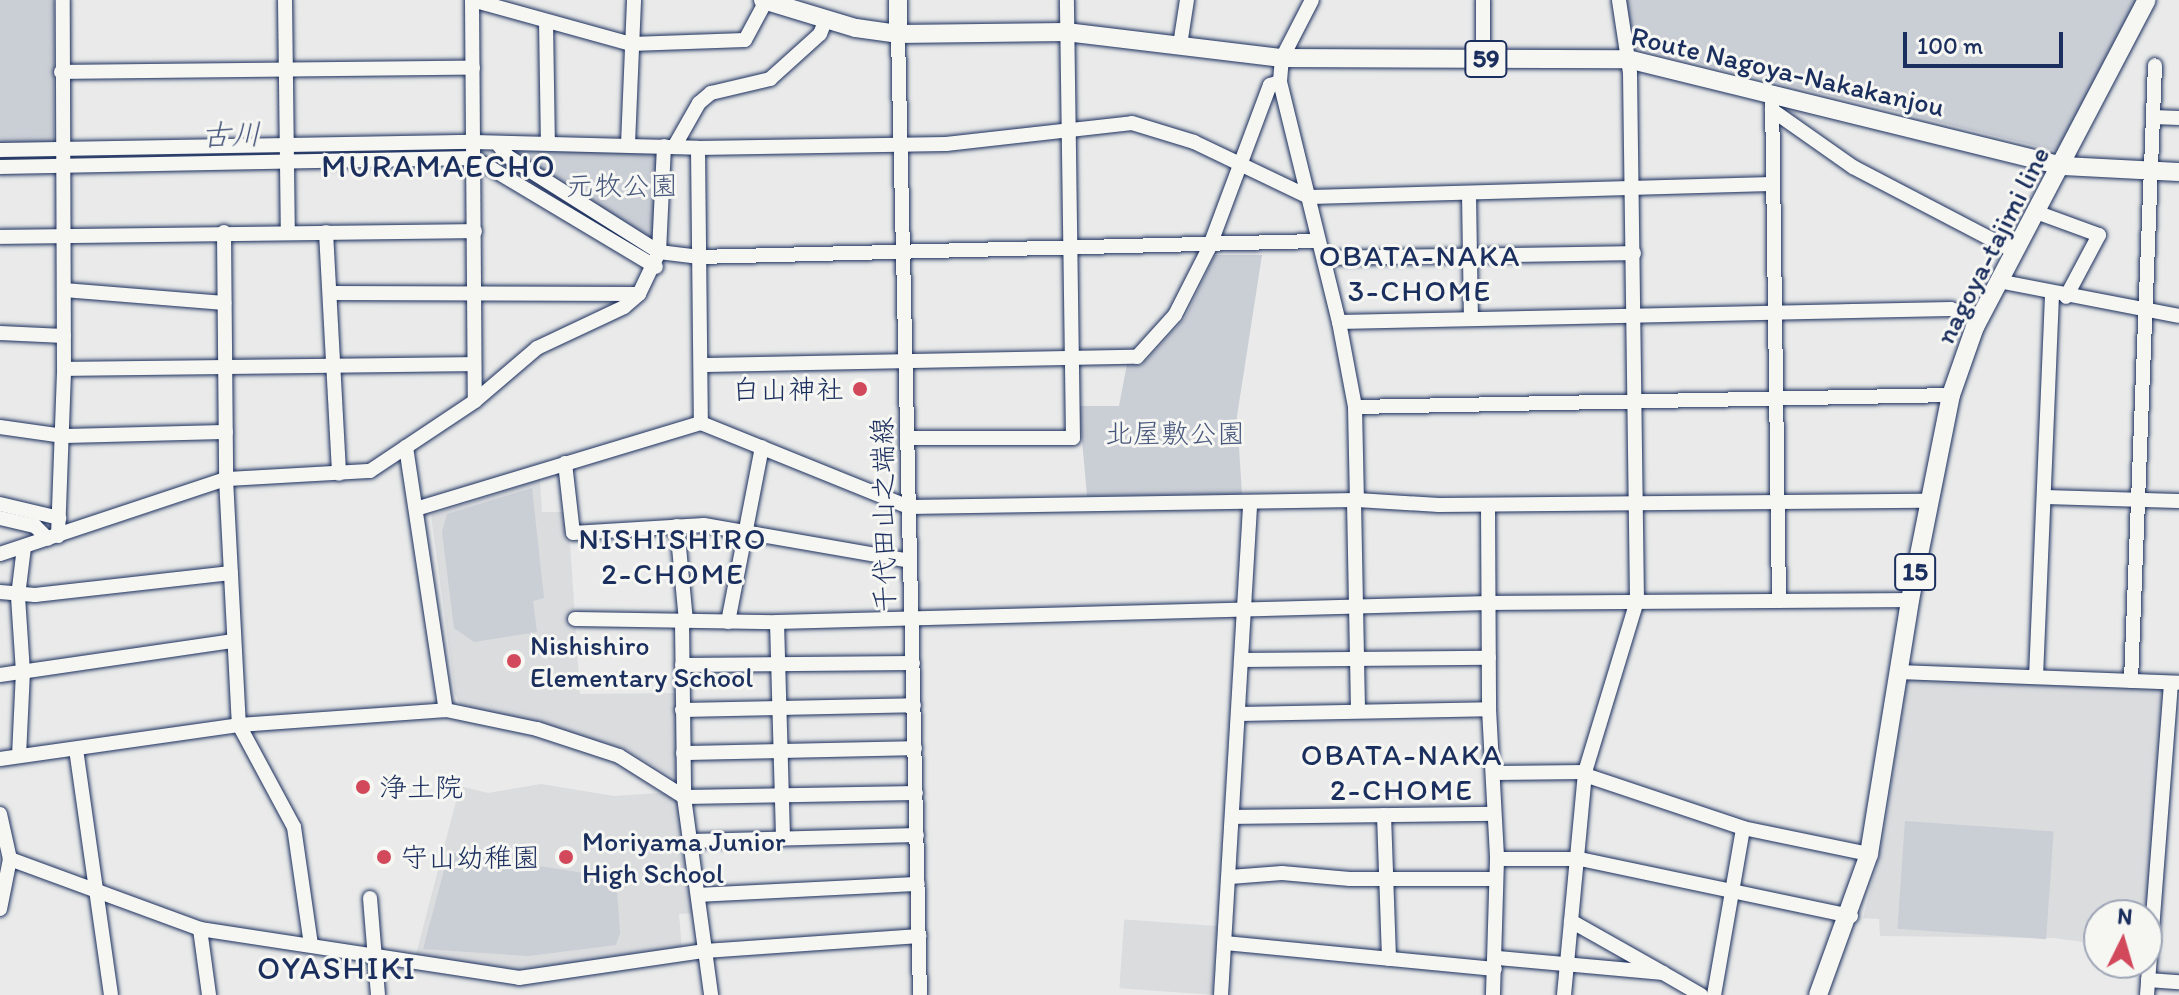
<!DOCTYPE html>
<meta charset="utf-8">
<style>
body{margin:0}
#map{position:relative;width:2179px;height:995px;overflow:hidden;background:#e9eae9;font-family:Itim,"Klee One",sans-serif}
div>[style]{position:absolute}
.built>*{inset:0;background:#dadcde;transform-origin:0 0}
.green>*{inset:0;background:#caced5;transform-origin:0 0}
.stream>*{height:3px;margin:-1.5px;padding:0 1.5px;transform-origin:1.5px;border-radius:1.5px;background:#a2aaba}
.roads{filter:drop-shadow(0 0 2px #1b2f5e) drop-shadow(0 0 2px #1b2f5e)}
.minor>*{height:14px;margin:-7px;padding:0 7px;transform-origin:7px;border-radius:7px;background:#f6f6f2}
.major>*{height:18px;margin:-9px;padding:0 9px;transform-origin:9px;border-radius:9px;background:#f6f6f2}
.dots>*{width:22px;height:22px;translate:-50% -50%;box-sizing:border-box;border:4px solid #f6f6f2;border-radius:50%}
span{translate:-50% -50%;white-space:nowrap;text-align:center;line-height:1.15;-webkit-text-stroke:6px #f6f6f2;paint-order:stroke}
.shield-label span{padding:2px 6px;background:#f6f6f2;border:2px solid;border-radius:6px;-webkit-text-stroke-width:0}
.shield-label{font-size:26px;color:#1b2f5e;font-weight:700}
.street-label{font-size:28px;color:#1b2f5e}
.park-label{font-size:28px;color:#47577c}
.poi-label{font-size:28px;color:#1b2f5e}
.right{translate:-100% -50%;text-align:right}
.left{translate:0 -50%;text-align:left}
.water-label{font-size:30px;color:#44547a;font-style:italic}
.neighbourhood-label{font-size:30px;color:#1b2f5e;letter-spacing:2px}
.quarter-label{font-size:32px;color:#1b2f5e;letter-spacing:2px}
.north{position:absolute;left:2083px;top:899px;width:80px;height:80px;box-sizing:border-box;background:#f6f6f2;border:2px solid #9ea6b7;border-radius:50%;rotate:5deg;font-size:22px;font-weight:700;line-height:32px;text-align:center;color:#1b2f5e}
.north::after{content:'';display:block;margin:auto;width:28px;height:36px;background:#d1495b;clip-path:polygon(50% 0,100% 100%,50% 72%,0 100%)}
.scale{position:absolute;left:1903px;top:32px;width:160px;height:36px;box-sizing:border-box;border:4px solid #1b2f5e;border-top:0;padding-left:10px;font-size:24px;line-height:28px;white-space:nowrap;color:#1b2f5e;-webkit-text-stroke:6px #f6f6f2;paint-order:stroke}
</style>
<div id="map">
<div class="built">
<div style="clip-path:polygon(540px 480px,542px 512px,568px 512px,580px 694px,679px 693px,680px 781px,623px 748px,460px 704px,455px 694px,431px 515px)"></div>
<div style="clip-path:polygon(1915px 677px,2162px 689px,2166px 697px,2147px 915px,2099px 915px,2099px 944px,2053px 938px,1880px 936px,1879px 919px,1863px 918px,1882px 844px,1907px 681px)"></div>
<div style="clip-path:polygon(541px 784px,614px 796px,673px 792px,682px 801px,698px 913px,679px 914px,682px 950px,524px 971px,415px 958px,460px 786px,488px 793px)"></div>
<div style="left:1217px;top:926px;width:69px;height:93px;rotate:94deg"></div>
</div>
<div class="green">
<div style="left:0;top:0;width:54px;height:146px"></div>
<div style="clip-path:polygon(1623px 0,2139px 0,2061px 152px,1628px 46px)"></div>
<div style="clip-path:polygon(515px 148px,660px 153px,656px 242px,511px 152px)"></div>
<div style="clip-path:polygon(1215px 255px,1262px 255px,1237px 416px,1242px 494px,1087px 496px,1079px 406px,1119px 406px,1127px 364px,1142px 365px,1185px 318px)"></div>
<div style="clip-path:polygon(532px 488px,544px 598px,533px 601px,537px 632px,474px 642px,454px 628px,442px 532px,447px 514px)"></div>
<div style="left:1905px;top:821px;width:149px;height:108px;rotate:4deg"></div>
<div style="clip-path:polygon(449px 852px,616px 878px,620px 933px,616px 945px,528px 956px,423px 949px)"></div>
</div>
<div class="stream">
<div style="left:0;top:158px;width:59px"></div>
<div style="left:496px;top:159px;width:151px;rotate:31.5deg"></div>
</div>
<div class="roads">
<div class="minor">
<div style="left:285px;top:0;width:232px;rotate:89.3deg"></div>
<div style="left:472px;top:0;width:401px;rotate:89.6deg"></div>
<div style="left:472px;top:0;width:165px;rotate:15.5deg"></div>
<div style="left:631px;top:44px;width:114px;rotate:-2deg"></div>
<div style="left:745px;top:40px;width:44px;rotate:-61.7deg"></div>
<div style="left:1312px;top:0;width:65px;rotate:117.3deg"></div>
<div style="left:1282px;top:58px;width:24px;rotate:95deg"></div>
<div style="left:1280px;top:82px;width:247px;rotate:76.2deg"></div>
<div style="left:1339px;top:322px;width:86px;rotate:79.3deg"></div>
<div style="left:1355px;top:407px;width:93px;rotate:88.8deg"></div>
<div style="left:1483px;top:0;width:59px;rotate:90deg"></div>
<div style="left:546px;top:21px;width:122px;rotate:89.1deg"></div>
<div style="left:898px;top:34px;width:961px;rotate:88.69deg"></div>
<div style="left:1180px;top:45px;width:46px;rotate:-81.2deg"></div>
<div style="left:61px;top:72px;width:412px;rotate:-0.6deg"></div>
<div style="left:1772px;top:94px;width:507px;rotate:89.21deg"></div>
<div style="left:1772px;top:110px;width:99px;rotate:35.1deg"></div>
<div style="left:1853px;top:167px;width:182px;rotate:27.6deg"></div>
<div style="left:2153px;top:117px;width:26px;rotate:2deg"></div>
<div style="left:498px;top:144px;width:15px;rotate:53deg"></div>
<div style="left:507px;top:156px;width:180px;rotate:32.3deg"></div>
<div style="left:659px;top:252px;width:39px;rotate:7deg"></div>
<div style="left:698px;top:257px;width:620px;rotate:-1.48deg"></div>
<div style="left:628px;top:144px;width:144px;rotate:-87.6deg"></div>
<div style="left:674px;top:147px;width:51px;rotate:-60.4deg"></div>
<div style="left:699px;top:103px;width:16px;rotate:-40deg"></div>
<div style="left:711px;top:93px;width:61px;rotate:-13.3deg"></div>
<div style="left:770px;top:79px;width:67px;rotate:-42deg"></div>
<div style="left:820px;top:34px;width:16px;rotate:-68deg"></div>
<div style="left:698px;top:148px;width:275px;rotate:89.4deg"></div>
<div style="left:0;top:150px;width:474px;rotate:-1deg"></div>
<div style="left:474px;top:142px;width:224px;rotate:1.5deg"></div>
<div style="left:698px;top:148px;width:248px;rotate:-0.9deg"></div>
<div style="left:946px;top:144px;width:187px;rotate:-6.4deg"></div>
<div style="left:1132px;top:123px;width:65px;rotate:17deg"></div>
<div style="left:1194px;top:142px;width:127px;rotate:25.6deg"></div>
<div style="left:1309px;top:197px;width:464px;rotate:-1.6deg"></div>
<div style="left:0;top:167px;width:474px;rotate:-1.1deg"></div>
<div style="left:474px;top:158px;width:212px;rotate:30.9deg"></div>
<div style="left:1469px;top:194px;width:125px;rotate:89.1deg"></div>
<div style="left:2036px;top:212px;width:67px;rotate:20.1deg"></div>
<div style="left:2099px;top:235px;width:70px;rotate:118deg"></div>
<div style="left:224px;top:232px;width:247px;rotate:89.5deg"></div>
<div style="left:226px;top:479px;width:246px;rotate:87deg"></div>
<div style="left:239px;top:725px;width:116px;rotate:61.7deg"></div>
<div style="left:294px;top:827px;width:119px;rotate:81.8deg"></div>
<div style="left:326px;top:232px;width:242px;rotate:86.9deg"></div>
<div style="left:0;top:237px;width:475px;rotate:-0.7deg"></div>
<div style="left:1326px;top:258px;width:308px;rotate:-0.9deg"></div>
<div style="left:1998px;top:281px;width:184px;rotate:10.9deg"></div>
<div style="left:64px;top:290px;width:161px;rotate:4.6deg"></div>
<div style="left:330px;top:293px;width:309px;rotate:0.2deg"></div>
<div style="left:1339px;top:322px;width:612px;rotate:-1.22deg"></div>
<div style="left:1951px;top:309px;width:30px;rotate:20deg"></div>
<div style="left:0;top:333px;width:64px;rotate:2.7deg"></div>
<div style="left:701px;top:365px;width:436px;rotate:-1.1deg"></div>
<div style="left:1137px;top:357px;width:57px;rotate:-47.9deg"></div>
<div style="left:1175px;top:315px;width:75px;rotate:-63.1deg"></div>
<div style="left:1209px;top:248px;width:174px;rotate:-69.5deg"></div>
<div style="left:1270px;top:85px;width:10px;rotate:-17deg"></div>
<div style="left:64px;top:369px;width:410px;rotate:-0.7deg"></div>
<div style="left:1355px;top:407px;width:596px;rotate:-1.15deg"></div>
<div style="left:0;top:427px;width:64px;rotate:8.1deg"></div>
<div style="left:63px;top:436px;width:163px;rotate:-1.4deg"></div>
<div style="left:908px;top:438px;width:165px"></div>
<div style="left:1073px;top:438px;width:438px;rotate:-90.8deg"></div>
<div style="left:406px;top:447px;width:266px;rotate:81.4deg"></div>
<div style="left:565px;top:463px;width:70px;rotate:83.5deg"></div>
<div style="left:573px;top:533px;width:131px;rotate:-3.5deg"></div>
<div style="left:704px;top:525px;width:209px;rotate:9.9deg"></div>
<div style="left:2044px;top:497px;width:135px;rotate:1.7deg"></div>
<div style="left:1354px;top:501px;width:208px;rotate:88.9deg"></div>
<div style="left:0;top:504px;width:61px;rotate:13.3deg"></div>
<div style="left:1488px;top:505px;width:204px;rotate:89.7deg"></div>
<div style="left:1489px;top:709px;width:150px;rotate:86.9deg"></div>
<div style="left:1497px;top:859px;width:136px;rotate:91.7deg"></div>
<div style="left:419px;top:508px;width:295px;rotate:-16.8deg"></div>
<div style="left:701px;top:423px;width:224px;rotate:22deg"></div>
<div style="left:909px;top:507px;width:448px;rotate:-0.9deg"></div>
<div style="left:1357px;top:500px;width:82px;rotate:3.5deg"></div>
<div style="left:1439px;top:505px;width:489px;rotate:-0.5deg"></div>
<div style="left:0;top:518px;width:36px;rotate:13deg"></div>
<div style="left:35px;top:526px;width:18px;rotate:45deg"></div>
<div style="left:677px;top:526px;width:96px;rotate:84.6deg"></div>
<div style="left:58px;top:536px;width:167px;rotate:-87.9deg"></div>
<div style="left:64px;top:369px;width:369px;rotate:-90.2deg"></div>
<div style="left:0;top:554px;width:238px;rotate:-18.4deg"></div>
<div style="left:226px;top:479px;width:144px;rotate:-3.2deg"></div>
<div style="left:370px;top:471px;width:126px;rotate:-33.7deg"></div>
<div style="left:475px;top:401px;width:82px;rotate:-40.5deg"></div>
<div style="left:537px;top:348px;width:96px;rotate:-25.2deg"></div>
<div style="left:624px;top:307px;width:20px;rotate:-41deg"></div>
<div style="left:639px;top:294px;width:47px;rotate:-64.5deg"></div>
<div style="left:659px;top:252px;width:106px;rotate:-87.3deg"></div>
<div style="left:0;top:592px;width:35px;rotate:5deg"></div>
<div style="left:35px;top:595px;width:197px;rotate:-6.4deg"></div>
<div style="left:575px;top:619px;width:202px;rotate:0.9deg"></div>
<div style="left:777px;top:622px;width:712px;rotate:-1.53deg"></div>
<div style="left:1489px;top:603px;width:421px;rotate:-0.4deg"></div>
<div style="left:682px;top:622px;width:175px;rotate:89.3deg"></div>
<div style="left:684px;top:797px;width:200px;rotate:82.2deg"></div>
<div style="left:728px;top:622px;width:178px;rotate:-79deg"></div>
<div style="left:777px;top:622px;width:214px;rotate:88.4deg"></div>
<div style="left:1241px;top:660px;width:248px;rotate:-0.5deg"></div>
<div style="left:682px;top:665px;width:231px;rotate:-0.5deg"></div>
<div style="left:1899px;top:672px;width:280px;rotate:2.2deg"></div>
<div style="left:0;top:675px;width:236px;rotate:-8.3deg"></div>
<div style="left:2036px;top:677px;width:382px;rotate:-87.6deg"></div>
<div style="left:2131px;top:681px;width:616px;rotate:-87.77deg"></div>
<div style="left:682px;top:710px;width:232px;rotate:-1.2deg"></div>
<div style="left:1239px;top:714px;width:250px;rotate:-1.1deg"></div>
<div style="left:76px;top:749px;width:248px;rotate:81.9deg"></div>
<div style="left:683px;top:753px;width:232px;rotate:-1.2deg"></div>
<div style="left:19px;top:756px;width:84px;rotate:-87.3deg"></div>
<div style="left:23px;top:672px;width:76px;rotate:-93.8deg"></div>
<div style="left:18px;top:596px;width:49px;rotate:-83deg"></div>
<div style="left:0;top:759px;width:241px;rotate:-8.1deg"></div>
<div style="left:239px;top:725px;width:208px;rotate:-4.1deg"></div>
<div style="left:446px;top:710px;width:93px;rotate:11.8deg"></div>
<div style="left:537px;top:729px;width:86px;rotate:18.2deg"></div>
<div style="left:619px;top:756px;width:77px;rotate:32.2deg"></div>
<div style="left:684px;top:797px;width:232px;rotate:-1deg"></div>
<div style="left:1495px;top:773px;width:90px;rotate:-0.6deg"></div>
<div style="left:1585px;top:775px;width:167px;rotate:18.5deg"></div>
<div style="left:1743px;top:828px;width:129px;rotate:11.7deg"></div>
<div style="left:0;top:814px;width:46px;rotate:77.5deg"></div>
<div style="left:10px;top:859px;width:51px;rotate:101.3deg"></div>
<div style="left:1384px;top:815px;width:144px;rotate:88deg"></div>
<div style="left:1234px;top:817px;width:258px;rotate:-0.7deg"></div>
<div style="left:692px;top:841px;width:225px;rotate:-1.5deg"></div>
<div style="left:10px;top:859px;width:202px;rotate:20.2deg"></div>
<div style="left:200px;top:929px;width:323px;rotate:8.7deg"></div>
<div style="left:519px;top:978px;width:188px;rotate:-8.3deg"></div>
<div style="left:705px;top:951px;width:215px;rotate:-4deg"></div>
<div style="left:1497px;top:859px;width:83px"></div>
<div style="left:1580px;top:859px;width:277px;rotate:11.9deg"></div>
<div style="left:1230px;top:877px;width:52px;rotate:-4.4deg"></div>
<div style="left:1282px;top:873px;width:68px;rotate:5deg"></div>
<div style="left:1350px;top:879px;width:145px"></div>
<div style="left:699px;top:895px;width:219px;rotate:-2.9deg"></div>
<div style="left:370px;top:898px;width:97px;rotate:85.3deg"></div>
<div style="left:1571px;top:921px;width:103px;rotate:29.5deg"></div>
<div style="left:200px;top:929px;width:67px;rotate:82.2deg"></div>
<div style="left:1225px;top:943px;width:271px;rotate:5.5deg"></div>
<div style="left:1498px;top:958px;width:166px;rotate:5.2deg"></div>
<div style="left:1663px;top:973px;width:44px;rotate:30.1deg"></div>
<div style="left:2148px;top:980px;width:31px;rotate:4deg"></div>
<div style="left:1221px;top:995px;width:491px;rotate:-86.6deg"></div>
<div style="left:1564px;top:995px;width:224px;rotate:-84.6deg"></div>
<div style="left:1585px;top:772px;width:179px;rotate:-73.1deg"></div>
<div style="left:1637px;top:601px;width:528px;rotate:-90.76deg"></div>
<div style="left:1630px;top:73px;width:74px;rotate:-98.6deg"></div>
<div style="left:1714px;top:995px;width:169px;rotate:-80.1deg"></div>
<div style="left:2147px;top:995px;width:313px;rotate:-85.6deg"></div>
</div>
<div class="major">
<div style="left:763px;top:0;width:97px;rotate:16.8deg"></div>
<div style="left:856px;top:28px;width:42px;rotate:8.1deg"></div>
<div style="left:898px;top:34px;width:168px;rotate:-0.7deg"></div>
<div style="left:1066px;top:32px;width:218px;rotate:6.9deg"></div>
<div style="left:1282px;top:58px;width:345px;rotate:0.2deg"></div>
<div style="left:1627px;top:59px;width:449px;rotate:13.8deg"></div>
<div style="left:2063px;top:166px;width:116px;rotate:3deg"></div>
<div style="left:898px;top:0;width:34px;rotate:90deg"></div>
<div style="left:1818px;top:995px;width:150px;rotate:-70.1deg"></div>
<div style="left:1869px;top:854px;width:257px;rotate:-80.8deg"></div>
<div style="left:1910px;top:600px;width:209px;rotate:-78.7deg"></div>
<div style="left:1951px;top:395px;width:72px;rotate:-70.6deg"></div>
<div style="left:1975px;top:327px;width:369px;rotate:-62.3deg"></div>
</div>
</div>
<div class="dots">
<div style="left:860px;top:389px;background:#d1495b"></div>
<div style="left:514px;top:661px;background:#d1495b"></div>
<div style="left:363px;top:787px;background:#d1495b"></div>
<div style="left:384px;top:857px;background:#d1495b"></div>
<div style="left:566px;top:857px;background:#d1495b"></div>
</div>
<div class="shield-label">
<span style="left:1486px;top:59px">59</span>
<span style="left:1915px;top:572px">15</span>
</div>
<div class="street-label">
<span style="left:1788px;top:71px;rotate:13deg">Route Nagoya-Nakakanjou</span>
<span style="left:1992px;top:245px;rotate:-63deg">nagoya-tajimi line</span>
<span style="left:883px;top:515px;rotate:-91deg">千代田山之端線</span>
</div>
<div class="park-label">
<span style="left:622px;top:185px">元牧公園</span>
<span style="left:1175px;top:433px">北屋敷公園</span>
</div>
<div class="poi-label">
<span class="right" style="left:844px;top:389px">白山神社</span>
<span class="left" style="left:530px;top:661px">Nishishiro<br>Elementary School</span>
<span class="left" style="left:379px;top:787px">浄土院</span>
<span class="left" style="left:582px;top:857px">Moriyama Junior<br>High School</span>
<span class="left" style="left:400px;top:857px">守山幼稚園</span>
</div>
<div class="water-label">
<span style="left:231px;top:135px;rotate:-1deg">古川</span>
</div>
<div class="neighbourhood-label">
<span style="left:1420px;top:273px">OBATA-NAKA<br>3-CHOME</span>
<span style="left:673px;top:556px">NISHISHIRO<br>2-CHOME</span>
<span style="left:1402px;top:772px">OBATA-NAKA<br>2-CHOME</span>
</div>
<div class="quarter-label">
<span style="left:439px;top:166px">MURAMAECHO</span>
<span style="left:337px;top:968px">OYASHIKI</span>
</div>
<div class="north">N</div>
<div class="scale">100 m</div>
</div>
